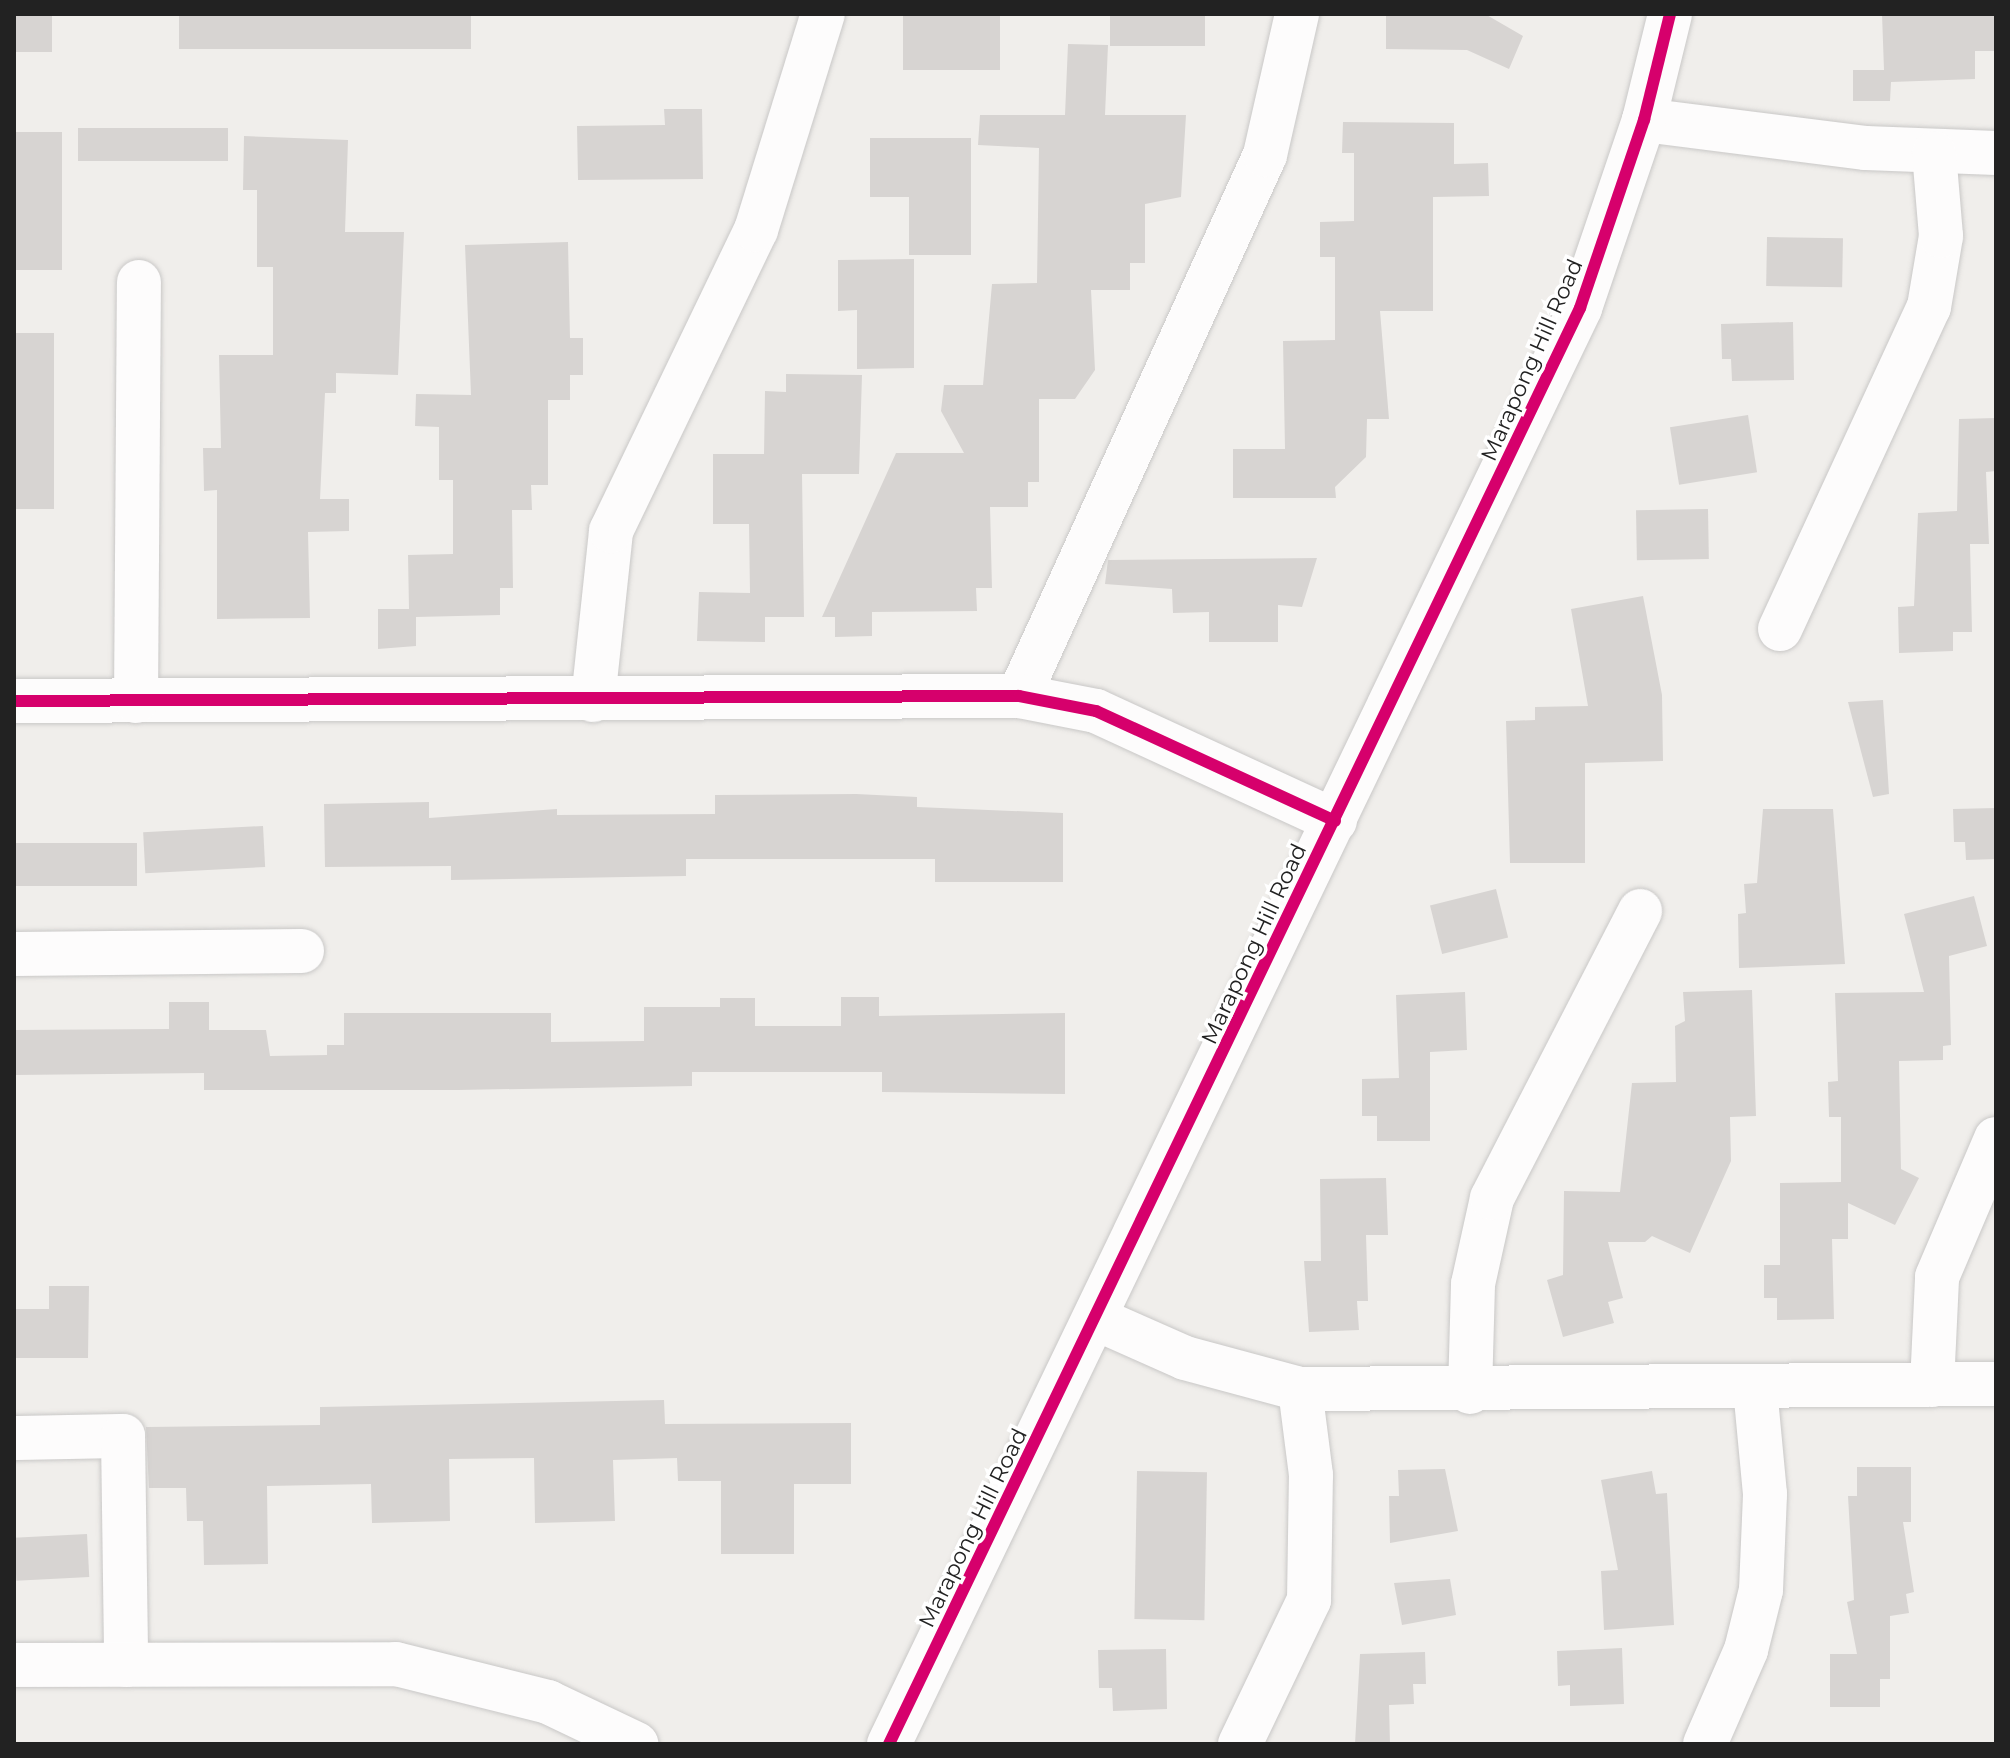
<!DOCTYPE html>
<style>
body{margin:0}
#map{position:relative;width:2010px;height:1758px;overflow:hidden;background:#f0eeeb;font-family:Montserrat,sans-serif}
div>[style]{position:absolute}
.building>*{inset:0;background:#d7d4d2;transform-origin:0 0}
.roads{filter:drop-shadow(0 0 2px #c9c8c7) drop-shadow(0 0 2px #c9c8c7)}
.minor>*{height:44px;margin:-22px;padding:0 22px;transform-origin:22px;border-radius:22px;background:#fdfcfc}
.cycleway>*{height:12px;margin:-6px;padding:0 6px;transform-origin:6px;border-radius:6px;background:#d6006c}
span{translate:-50% -50%;white-space:nowrap;text-align:center;line-height:1.15;-webkit-text-stroke:7px #fff;paint-order:stroke}
.street-label{font-size:22px;color:#222}
.frame{position:absolute;inset:0;border:16px solid #222;pointer-events:none}
</style>
<div id="map">
<div class="building">
<div style="left:14px;top:14px;width:38px;height:38px"></div>
<div style="left:179px;top:14px;width:292px;height:35px"></div>
<div style="left:903px;top:14px;width:97px;height:56px"></div>
<div style="left:1110px;top:14px;width:95px;height:32px"></div>
<div style="clip-path:polygon(1386px 14px,1485px 14px,1523px 36px,1509px 69px,1467px 50px,1386px 49px)"></div>
<div style="clip-path:polygon(1882px 14px,1996px 14px,1996px 51px,1975px 51px,1975px 79px,1891px 82px,1890px 101px,1853px 101px,1853px 70px,1884px 70px)"></div>
<div style="clip-path:polygon(1068px 44px,1108px 45px,1105px 115px,1186px 115px,1181px 197px,1145px 204px,1145px 263px,1130px 263px,1130px 290px,1091px 290px,1095px 370px,1075px 399px,1039px 399px,1039px 482px,1028px 482px,1028px 507px,990px 507px,992px 588px,976px 588px,977px 611px,872px 612px,872px 636px,835px 637px,835px 617px,822px 617px,896px 453px,964px 453px,941px 411px,944px 385px,983px 385px,992px 284px,1037px 283px,1039px 148px,978px 145px,980px 115px,1065px 115px)"></div>
<div style="clip-path:polygon(664px 109px,702px 109px,703px 179px,578px 180px,577px 126px,665px 125px)"></div>
<div style="clip-path:polygon(1343px 122px,1454px 123px,1454px 164px,1488px 163px,1489px 196px,1433px 197px,1433px 311px,1380px 311px,1389px 419px,1367px 419px,1366px 457px,1335px 487px,1336px 498px,1233px 498px,1233px 449px,1285px 449px,1283px 341px,1335px 340px,1335px 257px,1320px 257px,1320px 222px,1354px 221px,1354px 153px,1342px 153px)"></div>
<div style="left:78px;top:128px;width:150px;height:33px"></div>
<div style="left:14px;top:132px;width:48px;height:138px"></div>
<div style="clip-path:polygon(244px 136px,348px 140px,345px 232px,404px 232px,398px 375px,336px 373px,336px 393px,325px 393px,320px 499px,349px 499px,349px 531px,308px 532px,310px 618px,217px 619px,217px 490px,204px 491px,203px 448px,221px 448px,219px 355px,273px 355px,273px 267px,257px 267px,257px 190px,243px 190px)"></div>
<div style="clip-path:polygon(870px 138px,971px 138px,971px 255px,909px 255px,909px 197px,870px 197px)"></div>
<div style="left:1767px;top:237px;width:76px;height:49px;rotate:1deg"></div>
<div style="clip-path:polygon(568px 242px,570px 338px,583px 338px,583px 375px,570px 375px,570px 400px,548px 400px,548px 485px,531px 485px,532px 510px,512px 510px,513px 588px,500px 588px,500px 615px,416px 617px,416px 646px,378px 649px,378px 609px,409px 609px,408px 555px,453px 554px,453px 480px,439px 480px,439px 427px,415px 426px,416px 394px,471px 395px,465px 245px)"></div>
<div style="clip-path:polygon(914px 259px,914px 368px,857px 369px,857px 310px,838px 311px,838px 260px)"></div>
<div style="clip-path:polygon(1793px 322px,1794px 380px,1732px 381px,1731px 359px,1722px 359px,1721px 324px)"></div>
<div style="left:14px;top:333px;width:40px;height:176px"></div>
<div style="clip-path:polygon(786px 374px,862px 375px,859px 474px,802px 474px,804px 617px,765px 617px,765px 642px,697px 641px,699px 592px,750px 593px,749px 524px,713px 524px,713px 454px,764px 454px,765px 391px,786px 392px)"></div>
<div style="left:1748px;top:415px;width:58px;height:79px;rotate:81deg"></div>
<div style="clip-path:polygon(1996px 418px,1996px 471px,1986px 472px,1989px 544px,1970px 544px,1972px 632px,1953px 632px,1953px 651px,1899px 653px,1898px 607px,1914px 606px,1918px 513px,1957px 511px,1959px 419px)"></div>
<div style="left:1708px;top:509px;width:50px;height:72px;rotate:89deg"></div>
<div style="clip-path:polygon(1317px 558px,1302px 607px,1278px 605px,1278px 642px,1209px 642px,1209px 612px,1173px 613px,1172px 589px,1105px 584px,1108px 560px)"></div>
<div style="clip-path:polygon(1643px 596px,1662px 695px,1663px 761px,1585px 763px,1585px 863px,1510px 863px,1506px 721px,1535px 720px,1535px 707px,1588px 706px,1571px 609px)"></div>
<div style="clip-path:polygon(1883px 700px,1889px 794px,1873px 797px,1848px 702px)"></div>
<div style="clip-path:polygon(856px 794px,917px 797px,917px 807px,1063px 813px,1063px 882px,935px 882px,935px 859px,686px 859px,686px 876px,451px 880px,451px 866px,325px 867px,324px 804px,429px 802px,429px 818px,557px 809px,557px 815px,715px 814px,715px 795px)"></div>
<div style="clip-path:polygon(1996px 808px,1996px 859px,1966px 860px,1965px 842px,1954px 842px,1953px 809px)"></div>
<div style="clip-path:polygon(1763px 809px,1833px 809px,1845px 964px,1739px 968px,1738px 914px,1746px 913px,1744px 884px,1757px 883px)"></div>
<div style="left:263px;top:826px;width:41px;height:120px;rotate:87deg"></div>
<div style="left:137px;top:843px;width:43px;height:123px;rotate:90deg"></div>
<div style="left:1496px;top:889px;width:50px;height:68px;rotate:76deg"></div>
<div style="clip-path:polygon(1974px 896px,1987px 946px,1949px 956px,1951px 1045px,1943px 1046px,1943px 1060px,1899px 1061px,1901px 1169px,1919px 1178px,1895px 1225px,1848px 1203px,1848px 1239px,1832px 1239px,1834px 1319px,1777px 1320px,1777px 1298px,1764px 1298px,1764px 1265px,1780px 1265px,1780px 1183px,1841px 1182px,1841px 1117px,1829px 1117px,1828px 1082px,1838px 1081px,1835px 993px,1924px 992px,1904px 914px)"></div>
<div style="clip-path:polygon(1752px 990px,1756px 1116px,1730px 1117px,1731px 1161px,1690px 1253px,1652px 1236px,1645px 1242px,1608px 1242px,1623px 1298px,1608px 1302px,1614px 1323px,1563px 1337px,1547px 1280px,1563px 1275px,1564px 1191px,1620px 1192px,1632px 1083px,1676px 1082px,1675px 1026px,1685px 1021px,1683px 992px)"></div>
<div style="clip-path:polygon(1465px 992px,1467px 1050px,1430px 1052px,1430px 1141px,1377px 1141px,1377px 1116px,1362px 1116px,1362px 1079px,1399px 1078px,1396px 995px)"></div>
<div style="clip-path:polygon(841px 997px,879px 997px,879px 1016px,1065px 1013px,1065px 1094px,882px 1092px,882px 1072px,692px 1072px,692px 1086px,458px 1090px,204px 1090px,204px 1073px,14px 1075px,14px 1030px,169px 1029px,169px 1002px,209px 1002px,209px 1030px,266px 1030px,270px 1056px,327px 1055px,327px 1045px,344px 1045px,344px 1013px,551px 1013px,551px 1042px,644px 1041px,644px 1007px,720px 1007px,720px 998px,755px 998px,755px 1026px,841px 1026px)"></div>
<div style="clip-path:polygon(1386px 1178px,1388px 1235px,1366px 1235px,1368px 1301px,1357px 1301px,1359px 1330px,1309px 1332px,1304px 1261px,1321px 1261px,1320px 1179px)"></div>
<div style="clip-path:polygon(49px 1286px,89px 1286px,88px 1358px,14px 1358px,14px 1309px,49px 1309px)"></div>
<div style="clip-path:polygon(664px 1400px,665px 1424px,851px 1423px,851px 1484px,794px 1484px,794px 1554px,721px 1554px,721px 1481px,678px 1481px,677px 1458px,613px 1460px,615px 1521px,535px 1523px,534px 1458px,449px 1459px,450px 1521px,372px 1523px,371px 1484px,267px 1486px,268px 1564px,204px 1565px,203px 1521px,187px 1521px,186px 1488px,149px 1488px,146px 1427px,320px 1425px,320px 1407px)"></div>
<div style="clip-path:polygon(1857px 1467px,1911px 1467px,1911px 1522px,1903px 1522px,1914px 1592px,1906px 1594px,1909px 1613px,1890px 1616px,1890px 1679px,1880px 1679px,1880px 1707px,1830px 1707px,1830px 1654px,1857px 1654px,1847px 1602px,1854px 1600px,1848px 1496px,1857px 1496px)"></div>
<div style="clip-path:polygon(1445px 1469px,1458px 1531px,1390px 1543px,1389px 1496px,1399px 1496px,1398px 1470px)"></div>
<div style="left:1137px;top:1471px;width:70px;height:148px;rotate:1deg"></div>
<div style="clip-path:polygon(1652px 1471px,1656px 1494px,1667px 1493px,1674px 1625px,1604px 1630px,1601px 1571px,1618px 1570px,1601px 1480px)"></div>
<div style="left:87px;top:1534px;width:43px;height:73px;rotate:87deg"></div>
<div style="clip-path:polygon(1450px 1579px,1456px 1615px,1402px 1625px,1394px 1583px)"></div>
<div style="clip-path:polygon(1622px 1648px,1624px 1704px,1570px 1706px,1570px 1685px,1558px 1686px,1557px 1651px)"></div>
<div style="clip-path:polygon(1166px 1649px,1167px 1709px,1113px 1711px,1112px 1688px,1099px 1688px,1098px 1650px)"></div>
<div style="clip-path:polygon(1425px 1652px,1426px 1684px,1413px 1684px,1414px 1704px,1389px 1705px,1390px 1744px,1355px 1744px,1360px 1654px)"></div>
</div>
<div class="roads">
<div class="minor">
<div style="left:1644px;top:120px;width:224px;rotate:7.2deg"></div>
<div style="left:1866px;top:148px;width:130px;rotate:2.2deg"></div>
<div style="left:1780px;top:629px;width:355px;rotate:-65.2deg"></div>
<div style="left:1929px;top:307px;width:72px;rotate:-80.4deg"></div>
<div style="left:1941px;top:236px;width:83px;rotate:-94.8deg"></div>
<div style="left:1019px;top:696px;width:594px;rotate:-65.55deg"></div>
<div style="left:1265px;top:155px;width:145px;rotate:-77.2deg"></div>
<div style="left:593px;top:700px;width:170px;rotate:-83.9deg"></div>
<div style="left:611px;top:531px;width:334px;rotate:-64.3deg"></div>
<div style="left:756px;top:230px;width:226px;rotate:-72.8deg"></div>
<div style="left:14px;top:701px;width:1005px;rotate:-0.29deg"></div>
<div style="left:1019px;top:696px;width:78px;rotate:11deg"></div>
<div style="left:1096px;top:711px;width:263px;rotate:24.7deg"></div>
<div style="left:136px;top:701px;width:419px;rotate:-89.6deg"></div>
<div style="left:14px;top:954px;width:288px;rotate:-0.6deg"></div>
<div style="left:1097px;top:1319px;width:96px;rotate:23.9deg"></div>
<div style="left:1185px;top:1358px;width:119px;rotate:15.1deg"></div>
<div style="left:1300px;top:1389px;width:696px;rotate:-0.41deg"></div>
<div style="left:1932px;top:1385px;width:108px;rotate:-87.3deg"></div>
<div style="left:1937px;top:1277px;width:150px;rotate:-66.9deg"></div>
<div style="left:1470px;top:1392px;width:108px;rotate:-88.4deg"></div>
<div style="left:1473px;top:1284px;width:88px;rotate:-77.5deg"></div>
<div style="left:1492px;top:1198px;width:323px;rotate:-62.7deg"></div>
<div style="left:14px;top:1438px;width:109px;rotate:-1.1deg"></div>
<div style="left:123px;top:1436px;width:229px;rotate:89.2deg"></div>
<div style="left:14px;top:1665px;width:382px;rotate:-0.1deg"></div>
<div style="left:396px;top:1664px;width:157px;rotate:14deg"></div>
<div style="left:548px;top:1702px;width:98px;rotate:25.5deg"></div>
<div style="left:889px;top:1744px;width:1594px;rotate:-64.3deg"></div>
<div style="left:1580px;top:308px;width:199px;rotate:-71.2deg"></div>
<div style="left:1644px;top:120px;width:109px;rotate:-76.2deg"></div>
<div style="left:1240px;top:1744px;width:160px;rotate:-64.4deg"></div>
<div style="left:1309px;top:1600px;width:125px;rotate:-89.1deg"></div>
<div style="left:1311px;top:1475px;width:87px;rotate:-97.3deg"></div>
<div style="left:1705px;top:1744px;width:103px;rotate:-66.4deg"></div>
<div style="left:1746px;top:1650px;width:62px;rotate:-76deg"></div>
<div style="left:1761px;top:1590px;width:96px;rotate:-87.6deg"></div>
<div style="left:1765px;top:1494px;width:106px;rotate:-95.4deg"></div>
</div>
</div>
<div class="cycleway">
<div style="left:14px;top:701px;width:1005px;rotate:-0.29deg"></div>
<div style="left:1019px;top:696px;width:78px;rotate:11deg"></div>
<div style="left:1096px;top:711px;width:263px;rotate:24.7deg"></div>
<div style="left:889px;top:1744px;width:1594px;rotate:-64.3deg"></div>
<div style="left:1580px;top:308px;width:199px;rotate:-71.2deg"></div>
<div style="left:1644px;top:120px;width:109px;rotate:-76.2deg"></div>
</div>
<div class="street-label">
<span style="left:1532px;top:360px;rotate:-66deg">Marapong Hill Road</span>
<span style="left:1254px;top:944px;rotate:-65deg">Marapong Hill Road</span>
<span style="left:973px;top:1528px;rotate:-64deg">Marapong Hill Road</span>
</div>
<div class="frame"></div>
</div>
